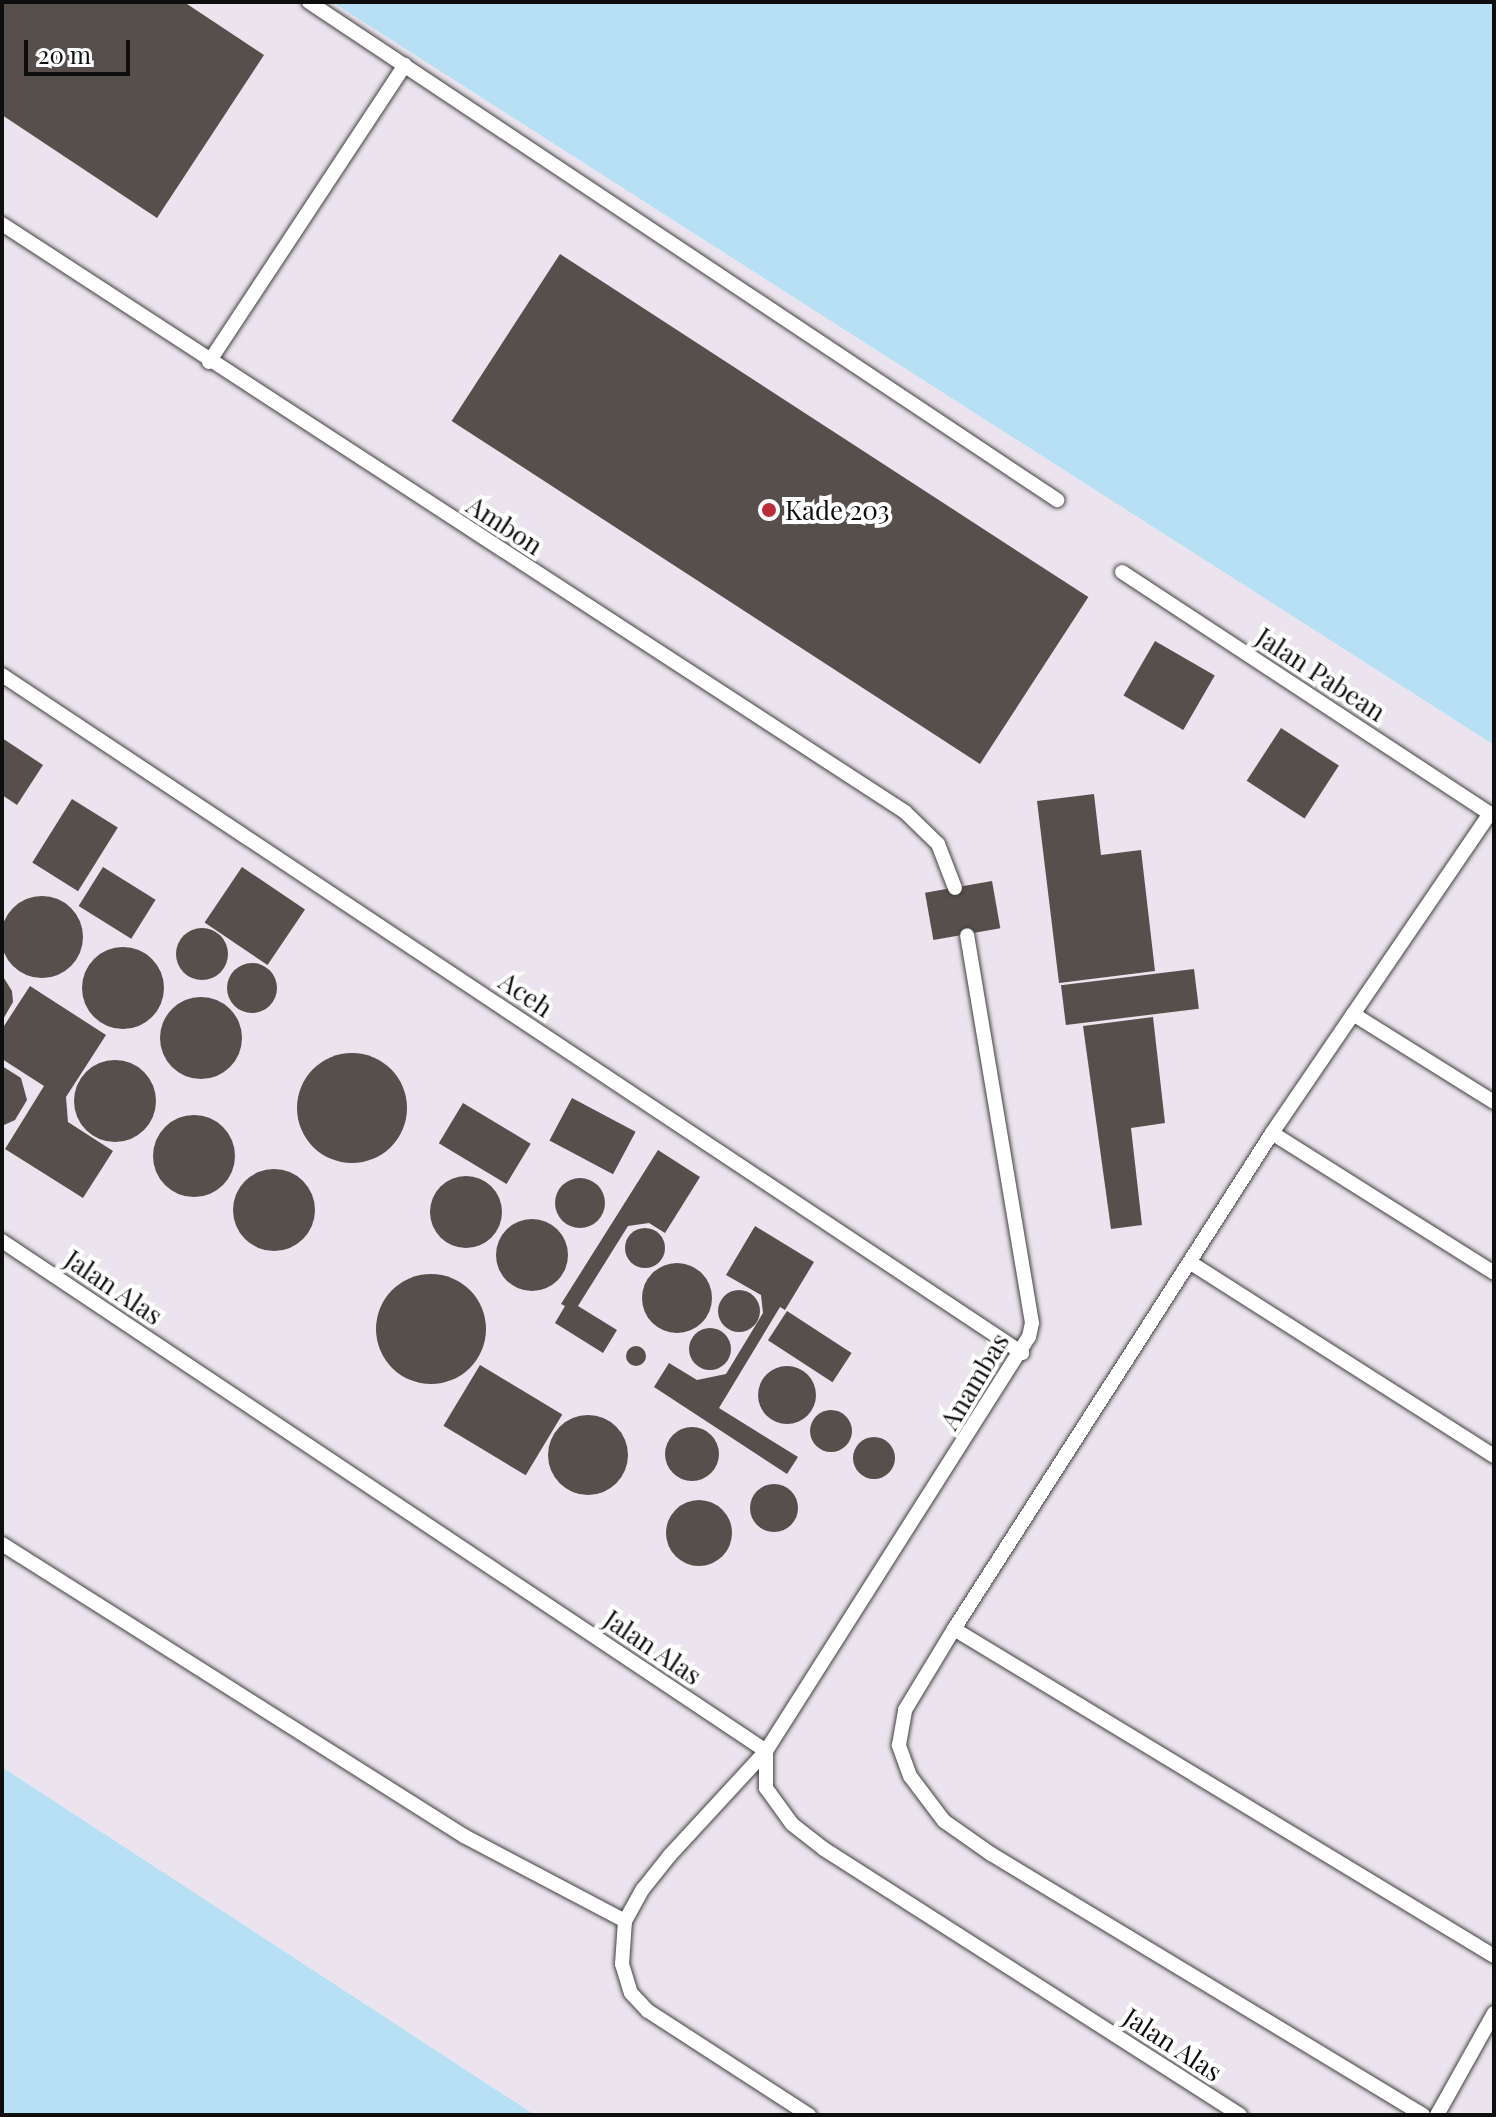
<!DOCTYPE html>
<style>
body{margin:0}
#map{position:relative;width:1496px;height:2117px;overflow:hidden;background:#fefbf0;font-family:"Playfair Display",serif}
div>[style]{position:absolute}
.industrial>*{inset:0;background:#ebe3ed}
.water>*{inset:0;background:#b7e0f4}
.building>*{inset:0;background:#574f4b;transform-origin:0 0}
.round{border-radius:50%}
.roads{filter:drop-shadow(0 0 2px #414141) drop-shadow(0 0 2px #414141)}
.lane>*{height:14px;margin:-7px;padding:0 7px;transform-origin:7px;border-radius:7px;background:#fff}
.dots>*{width:22px;height:22px;translate:-50% -50%;box-sizing:border-box;border:4px solid #fff;border-radius:50%}
span{translate:-50% -50%;white-space:nowrap;text-align:center;line-height:1.15;-webkit-text-stroke:8px #fff;paint-order:stroke}
.poi-label{font-size:26px;color:#0e0e0e}
.left{translate:0 -50%;text-align:left}
.street-label{font-size:26px;color:#0e0e0e}
.frame{position:absolute;inset:0;border:4px solid #0e0e0e;pointer-events:none}
.scale{position:absolute;left:24px;top:40px;width:106px;height:36px;box-sizing:border-box;border:4px solid #0e0e0e;border-top:0;padding-left:10px;font-size:24px;line-height:28px;white-space:nowrap;color:#0e0e0e;-webkit-text-stroke:6px #fff;paint-order:stroke}
</style>
<div id="map">
<div class="industrial">
<div style="clip-path:polygon(2px 2px,332px 2px,1494px 745px,1494px 2115px,535px 2115px,2px 1767px)"></div>
</div>
<div class="water">
<div style="clip-path:polygon(332px 2px,1494px 2px,1494px 745px)"></div>
<div style="clip-path:polygon(2px 1767px,535px 2115px,2px 2115px)"></div>
</div>
<div class="building">
<div style="clip-path:polygon(2px 2px,184px 2px,264px 55px,157px 218px,2px 115px)"></div>
<div style="left:560px;top:254px;width:630px;height:199px;rotate:33deg"></div>
<div style="left:1155px;top:641px;width:69px;height:63px;rotate:30deg"></div>
<div style="left:1281px;top:728px;width:69px;height:63px;rotate:33deg"></div>
<div style="clip-path:polygon(2px 738px,43px 765px,17px 805px,2px 795px)"></div>
<div style="clip-path:polygon(1094px 794px,1101px 855px,1141px 850px,1155px 971px,1059px 983px,1037px 801px)"></div>
<div style="left:72px;top:799px;width:54px;height:75px;rotate:32deg"></div>
<div style="left:103px;top:867px;width:62px;height:46px;rotate:32deg"></div>
<div style="left:242px;top:867px;width:76px;height:67px;rotate:34deg"></div>
<div style="left:992px;top:881px;width:48px;height:68px;rotate:80deg"></div>
<div class="round" style="left:1px;top:896px;width:82px;height:82px"></div>
<div class="round" style="left:176px;top:928px;width:52px;height:52px"></div>
<div class="round" style="left:82px;top:947px;width:82px;height:82px"></div>
<div class="round" style="left:227px;top:963px;width:50px;height:50px"></div>
<div style="left:1194px;top:969px;width:40px;height:134px;rotate:83deg"></div>
<div style="clip-path:polygon(2px 975px,12px 991px,13px 1002px,2px 1021px)"></div>
<div style="clip-path:polygon(30px 986px,106px 1035px,66px 1097px,68px 1122px,113px 1151px,83px 1198px,5px 1149px,44px 1086px,2px 1059px,2px 1029px)"></div>
<div class="round" style="left:160px;top:997px;width:82px;height:82px"></div>
<div style="clip-path:polygon(1153px 1017px,1165px 1123px,1131px 1128px,1142px 1225px,1111px 1229px,1083px 1026px)"></div>
<div class="round" style="left:297px;top:1053px;width:110px;height:110px"></div>
<div class="round" style="left:74px;top:1060px;width:82px;height:82px"></div>
<div style="clip-path:polygon(2px 1066px,21px 1078px,27px 1100px,15px 1120px,2px 1126px)"></div>
<div style="left:572px;top:1098px;width:72px;height:48px;rotate:28deg"></div>
<div style="left:463px;top:1103px;width:79px;height:47px;rotate:31deg"></div>
<div class="round" style="left:153px;top:1115px;width:82px;height:82px"></div>
<div style="clip-path:polygon(658px 1150px,700px 1177px,665px 1233px,649px 1223px,628px 1226px,578px 1306px,617px 1330px,603px 1353px,555px 1323px,565px 1306px,561px 1304px)"></div>
<div class="round" style="left:233px;top:1169px;width:82px;height:82px"></div>
<div class="round" style="left:430px;top:1176px;width:72px;height:72px"></div>
<div class="round" style="left:555px;top:1178px;width:50px;height:50px"></div>
<div class="round" style="left:496px;top:1219px;width:72px;height:72px"></div>
<div style="clip-path:polygon(755px 1226px,814px 1262px,785px 1310px,780px 1307px,719px 1408px,798px 1457px,787px 1474px,654px 1387px,669px 1363px,697px 1380px,726px 1374px,763px 1313px,761px 1295px,726px 1275px)"></div>
<div class="round" style="left:625px;top:1228px;width:40px;height:40px"></div>
<div class="round" style="left:642px;top:1263px;width:70px;height:70px"></div>
<div class="round" style="left:376px;top:1274px;width:110px;height:110px"></div>
<div class="round" style="left:718px;top:1290px;width:42px;height:42px"></div>
<div style="left:787px;top:1311px;width:77px;height:35px;rotate:33deg"></div>
<div class="round" style="left:689px;top:1328px;width:42px;height:42px"></div>
<div class="round" style="left:626px;top:1346px;width:20px;height:20px"></div>
<div style="left:480px;top:1365px;width:96px;height:71px;rotate:31deg"></div>
<div class="round" style="left:758px;top:1366px;width:58px;height:58px"></div>
<div class="round" style="left:810px;top:1410px;width:42px;height:42px"></div>
<div class="round" style="left:548px;top:1415px;width:80px;height:80px"></div>
<div class="round" style="left:665px;top:1427px;width:54px;height:54px"></div>
<div class="round" style="left:853px;top:1437px;width:42px;height:42px"></div>
<div class="round" style="left:750px;top:1484px;width:48px;height:48px"></div>
<div class="round" style="left:666px;top:1500px;width:66px;height:66px"></div>
</div>
<div class="roads">
<div class="lane">
<div style="left:309px;top:2px;width:899px;rotate:33.65deg"></div>
<div style="left:2px;top:224px;width:1078px;rotate:33.07deg"></div>
<div style="left:905px;top:812px;width:46px;rotate:44.1deg"></div>
<div style="left:938px;top:844px;width:47px;rotate:68.9deg"></div>
<div style="left:209px;top:362px;width:356px;rotate:-56.6deg"></div>
<div style="left:1122px;top:572px;width:445px;rotate:33.3deg"></div>
<div style="left:2px;top:675px;width:1225px;rotate:33.61deg"></div>
<div style="left:1353px;top:1014px;width:166px;rotate:32deg"></div>
<div style="left:1272px;top:1133px;width:262px;rotate:32.2deg"></div>
<div style="left:2px;top:1241px;width:919px;rotate:33.72deg"></div>
<div style="left:766px;top:1751px;width:37px;rotate:90deg"></div>
<div style="left:766px;top:1788px;width:44px;rotate:54.2deg"></div>
<div style="left:792px;top:1824px;width:41px;rotate:38deg"></div>
<div style="left:824px;top:1849px;width:494px;rotate:32.6deg"></div>
<div style="left:1191px;top:1263px;width:359px;rotate:32.5deg"></div>
<div style="left:2px;top:1544px;width:547px;rotate:32.29deg"></div>
<div style="left:464px;top:1836px;width:182px;rotate:27.8deg"></div>
<div style="left:625px;top:1921px;width:37px;rotate:-61deg"></div>
<div style="left:643px;top:1889px;width:43px;rotate:-51.5deg"></div>
<div style="left:670px;top:1855px;width:142px;rotate:-47.3deg"></div>
<div style="left:766px;top:1751px;width:490px;rotate:-57.6deg"></div>
<div style="left:1029px;top:1337px;width:14px;rotate:-78deg"></div>
<div style="left:1032px;top:1323px;width:393px;rotate:-99.5deg"></div>
<div style="left:954px;top:1629px;width:631px;rotate:31.2deg"></div>
<div style="left:625px;top:1921px;width:43px;rotate:94deg"></div>
<div style="left:622px;top:1964px;width:30px;rotate:73deg"></div>
<div style="left:631px;top:1993px;width:25px;rotate:47deg"></div>
<div style="left:648px;top:2011px;width:192px;rotate:32.9deg"></div>
<div style="left:1423px;top:2115px;width:505px;rotate:-148.86deg"></div>
<div style="left:991px;top:1854px;width:57px;rotate:-144.9deg"></div>
<div style="left:944px;top:1821px;width:56px;rotate:-127.1deg"></div>
<div style="left:910px;top:1776px;width:33px;rotate:-110deg"></div>
<div style="left:899px;top:1745px;width:36px;rotate:-80deg"></div>
<div style="left:905px;top:1710px;width:95px;rotate:-58.8deg"></div>
<div style="left:954px;top:1629px;width:589px;rotate:-57.33deg"></div>
<div style="left:1272px;top:1133px;width:387px;rotate:-55.7deg"></div>
<div style="left:1437px;top:2115px;width:117px;rotate:-60.8deg"></div>
</div>
</div>
<div class="dots">
<div style="left:769px;top:510px;background:#b92c38"></div>
</div>
<div class="poi-label">
<span class="left" style="left:785px;top:510px">Kade 203</span>
</div>
<div class="street-label">
<span style="left:505px;top:525px;rotate:33deg">Ambon</span>
<span style="left:1321px;top:674px;rotate:33deg">Jalan Pabean</span>
<span style="left:526px;top:994px;rotate:34deg">Aceh</span>
<span style="left:114px;top:1287px;rotate:34deg">Jalan Alas</span>
<span style="left:974px;top:1381px;rotate:-59deg">Anambas</span>
<span style="left:653px;top:1647px;rotate:34deg">Jalan Alas</span>
<span style="left:1173px;top:2044px;rotate:33deg">Jalan Alas</span>
</div>
<div class="frame"></div>
<div class="scale">20 m</div>
</div>
